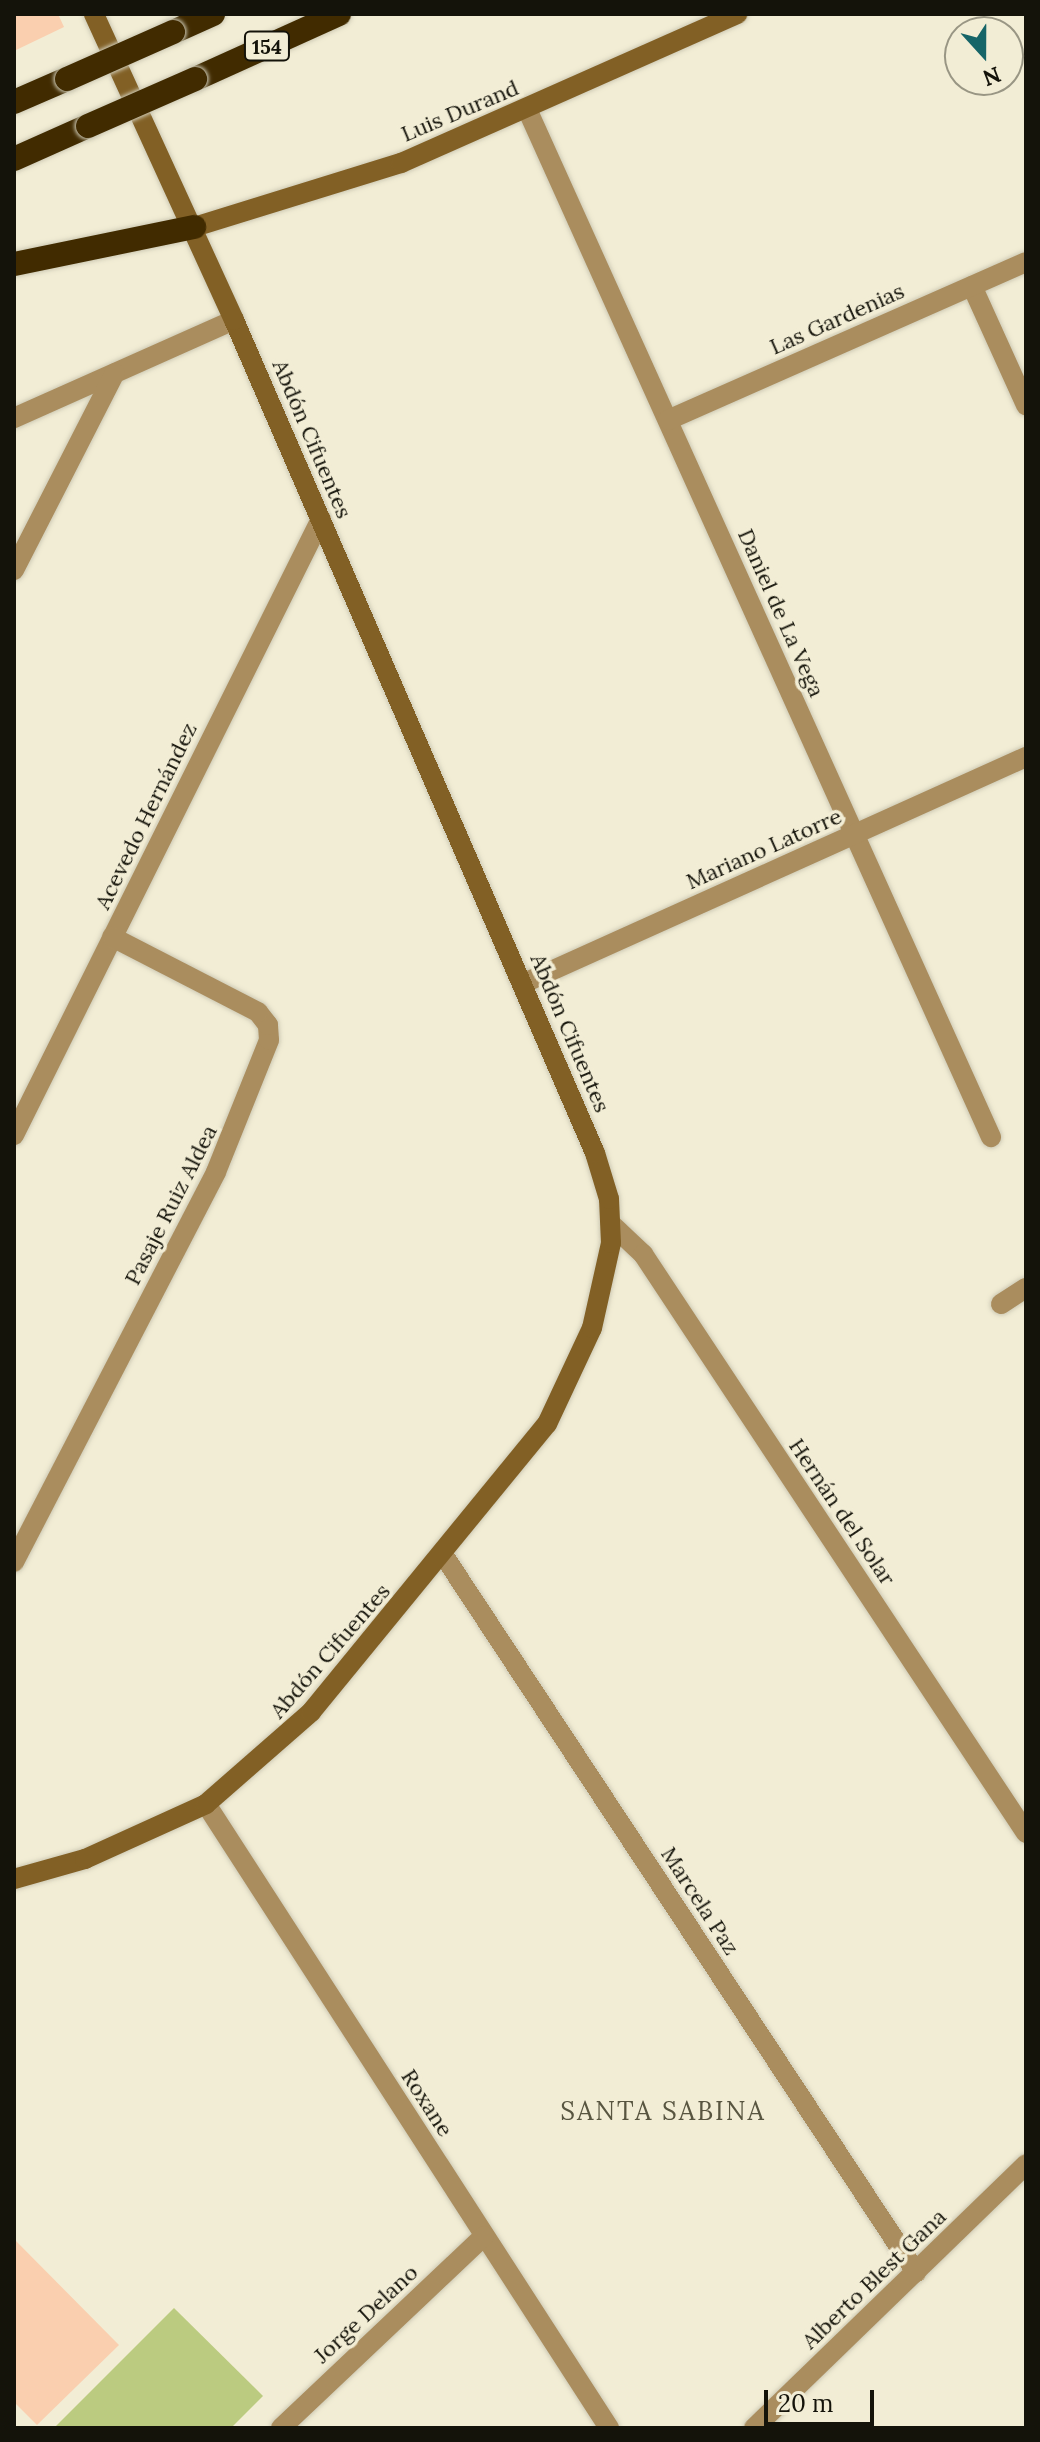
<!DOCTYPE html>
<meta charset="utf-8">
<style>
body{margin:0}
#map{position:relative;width:1040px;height:2442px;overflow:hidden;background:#f2edd5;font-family:Lora,serif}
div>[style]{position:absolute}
.green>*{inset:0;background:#facfaf}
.building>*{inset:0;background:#bbcb80}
.roads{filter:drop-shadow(0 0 2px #cecab5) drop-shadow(0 0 2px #cecab5)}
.street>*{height:20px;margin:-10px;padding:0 10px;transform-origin:10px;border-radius:10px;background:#aa8d5e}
.secondary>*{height:20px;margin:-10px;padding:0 10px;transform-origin:10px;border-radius:10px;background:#826025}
.highway>*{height:24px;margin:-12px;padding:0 12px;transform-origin:12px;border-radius:12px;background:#412b00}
.bridges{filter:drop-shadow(0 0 2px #cecab5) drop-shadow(0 0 2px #cecab5)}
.highway-bridge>*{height:24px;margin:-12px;padding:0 12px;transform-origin:12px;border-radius:12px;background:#412b00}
span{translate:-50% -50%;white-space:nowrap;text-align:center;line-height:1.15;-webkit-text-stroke:7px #f2edd5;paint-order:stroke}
.shield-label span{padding:2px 6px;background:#f2edd5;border:2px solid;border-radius:6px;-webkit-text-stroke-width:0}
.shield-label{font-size:20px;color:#14130a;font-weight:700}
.street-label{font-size:22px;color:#14130a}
.quarter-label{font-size:26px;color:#585540;letter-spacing:2px}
.frame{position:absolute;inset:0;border:16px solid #14130a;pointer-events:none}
.north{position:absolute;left:944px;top:16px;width:80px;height:80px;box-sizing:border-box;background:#f2edd5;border:2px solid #999684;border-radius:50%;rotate:159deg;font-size:22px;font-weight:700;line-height:32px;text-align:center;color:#14130a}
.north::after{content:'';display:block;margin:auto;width:28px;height:36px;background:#166568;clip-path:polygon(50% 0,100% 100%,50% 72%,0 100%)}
.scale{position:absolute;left:764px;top:2390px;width:110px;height:36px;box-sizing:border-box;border:4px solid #14130a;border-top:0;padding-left:10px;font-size:24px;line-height:28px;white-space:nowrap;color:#14130a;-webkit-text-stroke:6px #f2edd5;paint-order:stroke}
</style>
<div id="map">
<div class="green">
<div style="clip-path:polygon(14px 14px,58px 14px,64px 27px,14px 51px)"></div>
<div style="clip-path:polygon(14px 2239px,119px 2345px,37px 2425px,14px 2402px)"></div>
</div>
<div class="building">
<div style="clip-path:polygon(174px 2308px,263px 2396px,231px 2428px,54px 2428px)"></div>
</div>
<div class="roads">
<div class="street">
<div style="left:527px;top:109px;width:1128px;rotate:65.71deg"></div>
<div style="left:972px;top:286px;width:131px;rotate:65.6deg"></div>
<div style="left:14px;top:418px;width:241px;rotate:-24deg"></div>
<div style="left:668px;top:420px;width:391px;rotate:-23.8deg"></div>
<div style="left:14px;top:570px;width:221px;rotate:-62.9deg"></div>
<div style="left:522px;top:984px;width:553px;rotate:-24.25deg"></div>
<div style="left:14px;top:1135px;width:688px;rotate:-63.51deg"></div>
<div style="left:611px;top:1224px;width:44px;rotate:43.2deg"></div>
<div style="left:643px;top:1254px;width:694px;rotate:56.52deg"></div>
<div style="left:1001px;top:1304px;width:30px;rotate:-33deg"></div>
<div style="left:444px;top:1556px;width:858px;rotate:56.61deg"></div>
<div style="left:14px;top:1562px;width:439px;rotate:-62.6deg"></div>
<div style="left:216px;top:1172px;width:142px;rotate:-68.1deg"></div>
<div style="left:269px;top:1040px;width:15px;rotate:-94deg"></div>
<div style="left:268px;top:1025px;width:16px;rotate:-128deg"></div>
<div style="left:258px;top:1012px;width:164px;rotate:-152.8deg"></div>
<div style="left:206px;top:1804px;width:743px;rotate:57.14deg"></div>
<div style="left:281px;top:2428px;width:279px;rotate:-43.4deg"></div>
<div style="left:754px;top:2428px;width:379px;rotate:-44.1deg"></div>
</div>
<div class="secondary">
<div style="left:194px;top:227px;width:217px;rotate:-17.2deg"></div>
<div style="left:401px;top:163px;width:368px;rotate:-23.9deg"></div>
<div style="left:14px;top:1879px;width:74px;rotate:-15.7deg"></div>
<div style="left:85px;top:1859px;width:133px;rotate:-24.4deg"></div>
<div style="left:206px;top:1804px;width:140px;rotate:-41.2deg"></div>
<div style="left:311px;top:1712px;width:372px;rotate:-50.7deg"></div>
<div style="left:547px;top:1424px;width:106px;rotate:-64.9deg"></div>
<div style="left:592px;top:1328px;width:87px;rotate:-77.4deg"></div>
<div style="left:611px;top:1243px;width:44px;rotate:-92.6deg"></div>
<div style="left:609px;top:1199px;width:48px;rotate:-106.9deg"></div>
<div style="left:595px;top:1153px;width:908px;rotate:-113.43deg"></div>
<div style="left:234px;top:320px;width:337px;rotate:-114.6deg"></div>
</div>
<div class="highway">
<div style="left:173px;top:32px;width:44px;rotate:-24.2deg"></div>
<div style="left:195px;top:79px;width:158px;rotate:-24.3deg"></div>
<div style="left:14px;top:102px;width:58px;rotate:-23.5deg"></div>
<div style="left:14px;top:159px;width:81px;rotate:-24deg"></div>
<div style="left:14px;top:264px;width:184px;rotate:-11.6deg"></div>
</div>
</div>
<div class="bridges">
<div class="highway-bridge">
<div style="left:67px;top:79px;width:116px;rotate:-23.9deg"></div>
<div style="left:88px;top:126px;width:117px;rotate:-23.7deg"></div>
</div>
</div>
<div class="shield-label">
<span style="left:267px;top:46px">154</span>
</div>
<div class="street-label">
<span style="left:460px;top:111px;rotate:-23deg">Luis Durand</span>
<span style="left:837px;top:319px;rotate:-24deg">Las Gardenias</span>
<span style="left:312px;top:439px;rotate:67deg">Abdón Cifuentes</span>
<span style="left:781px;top:613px;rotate:66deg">Daniel de La Vega</span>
<span style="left:146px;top:816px;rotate:-64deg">Acevedo Hernández</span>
<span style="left:764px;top:849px;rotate:-24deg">Mariano Latorre</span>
<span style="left:570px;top:1033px;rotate:67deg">Abdón Cifuentes</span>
<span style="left:171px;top:1205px;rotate:-63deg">Pasaje Ruiz Aldea</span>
<span style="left:842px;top:1512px;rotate:56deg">Hernán del Solar</span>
<span style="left:330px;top:1651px;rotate:-49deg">Abdón Cifuentes</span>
<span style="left:700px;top:1901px;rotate:57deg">Marcela Paz</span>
<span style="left:427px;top:2103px;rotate:57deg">Roxane</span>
<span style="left:874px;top:2279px;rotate:-44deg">Alberto Blest Gana</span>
<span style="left:366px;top:2314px;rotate:-43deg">Jorge Delano</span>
</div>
<div class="quarter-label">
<span style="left:663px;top:2111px">SANTA SABINA</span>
</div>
<div class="frame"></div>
<div class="north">N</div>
<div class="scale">20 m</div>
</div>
